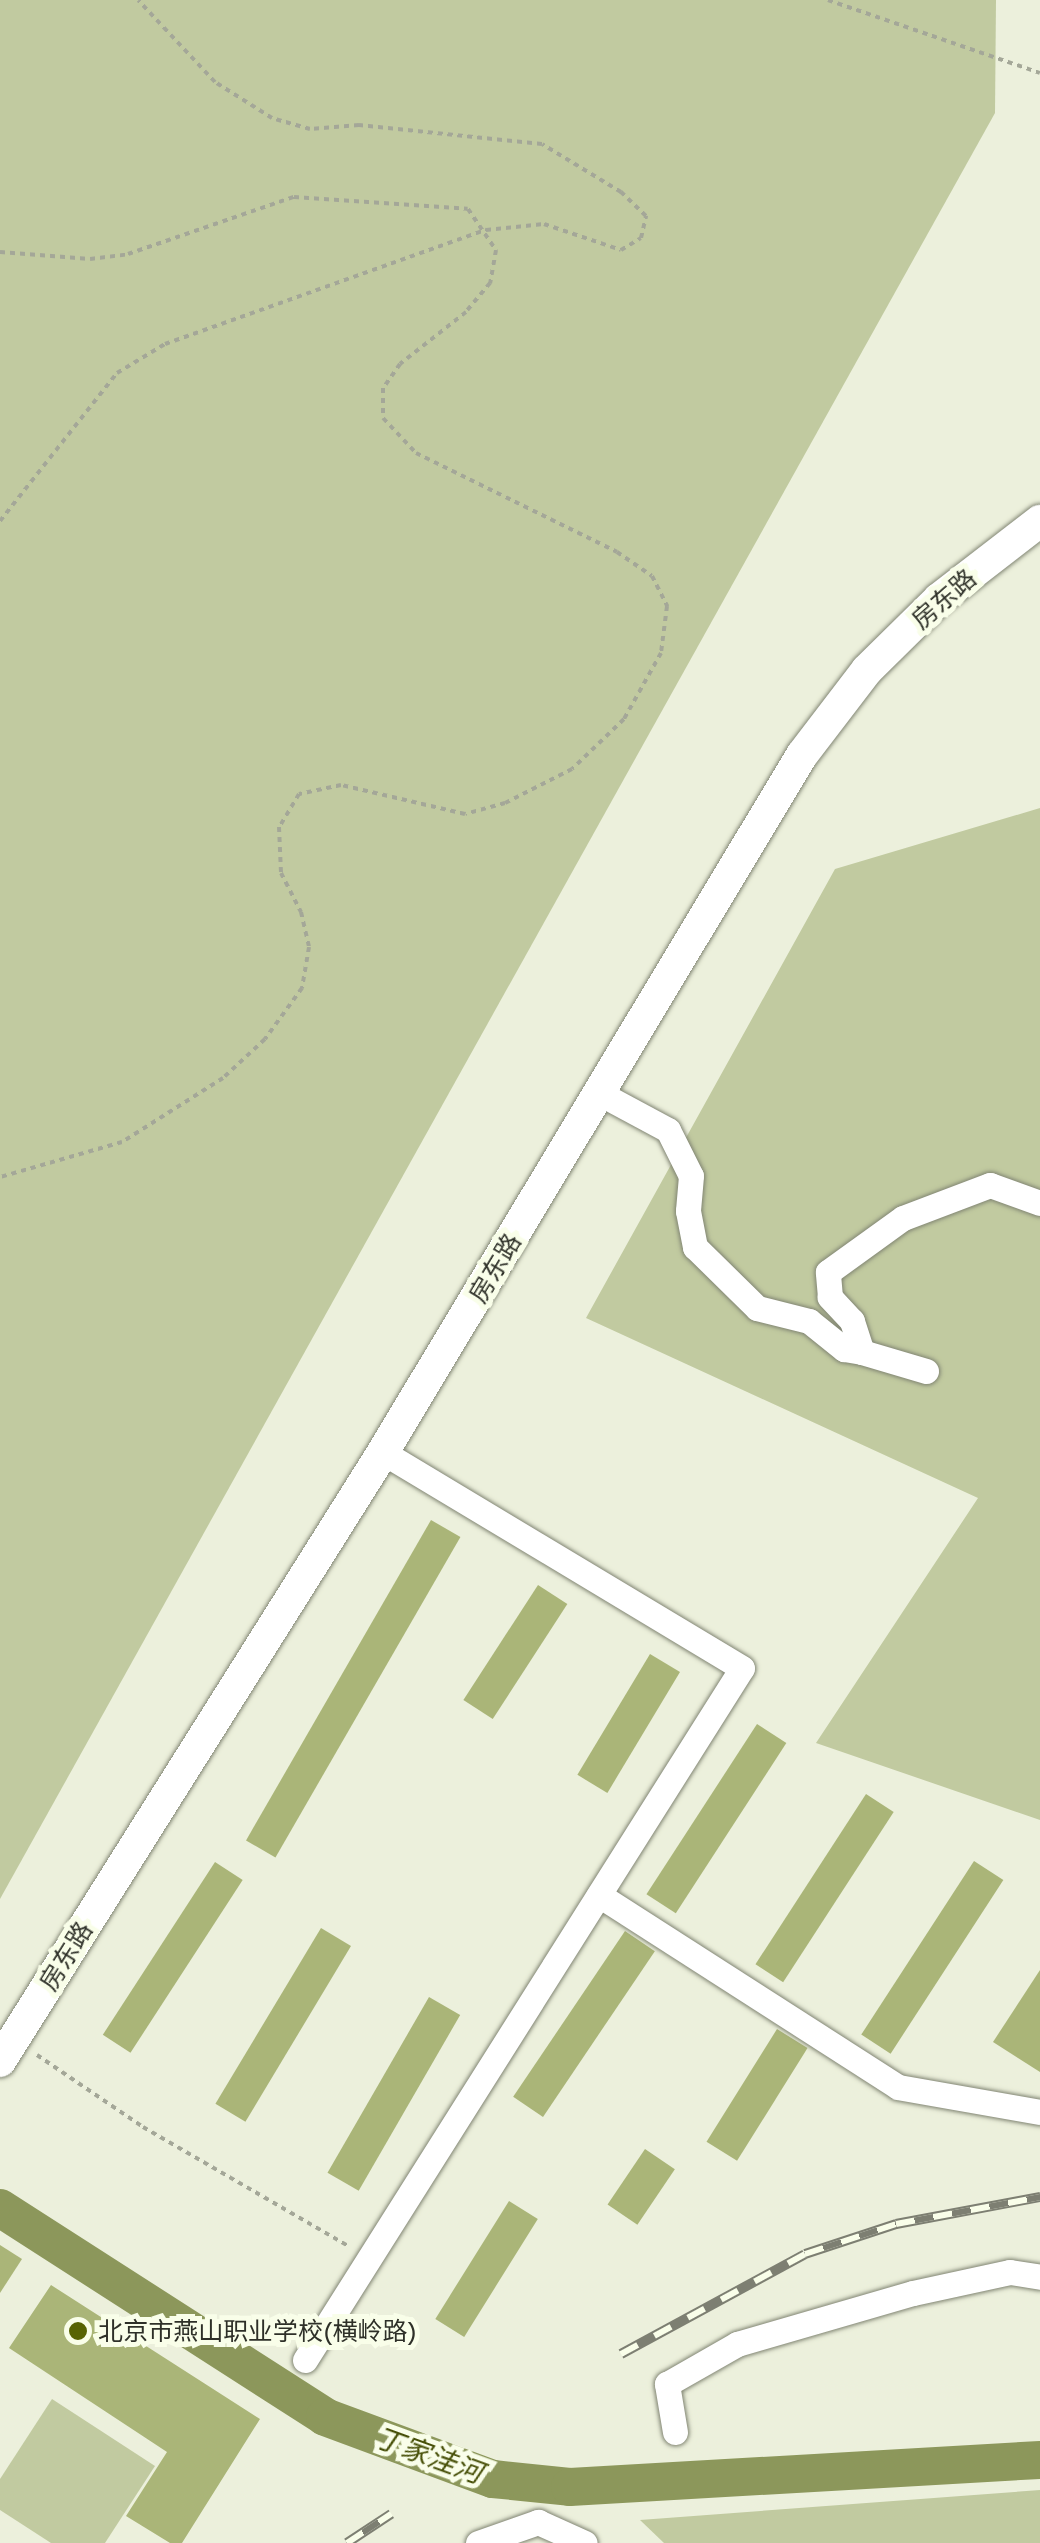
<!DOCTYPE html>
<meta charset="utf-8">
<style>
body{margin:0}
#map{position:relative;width:1040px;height:2543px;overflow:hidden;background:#ecf0dc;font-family:"Golos Text","Noto Sans SC",sans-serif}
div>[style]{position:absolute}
.green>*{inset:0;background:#c1caa0}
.river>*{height:38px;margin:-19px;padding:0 19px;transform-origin:19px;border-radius:19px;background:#8c975b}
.building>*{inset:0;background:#aab578;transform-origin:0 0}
.path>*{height:4px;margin-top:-2px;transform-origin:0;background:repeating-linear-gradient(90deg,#a4a798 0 5px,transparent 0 10px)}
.roads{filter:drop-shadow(0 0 2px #818573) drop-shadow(0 0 2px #818573)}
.minor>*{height:25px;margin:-12.5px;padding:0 12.5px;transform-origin:12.5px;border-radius:12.5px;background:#fff}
.major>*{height:32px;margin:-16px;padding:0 16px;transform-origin:16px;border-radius:16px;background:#fff}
.rail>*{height:10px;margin-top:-5px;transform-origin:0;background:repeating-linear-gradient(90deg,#f9fee9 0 19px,#7d7f72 0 38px);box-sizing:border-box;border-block:2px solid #7d7f72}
.dots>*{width:28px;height:28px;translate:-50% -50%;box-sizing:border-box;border:5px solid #f9fee9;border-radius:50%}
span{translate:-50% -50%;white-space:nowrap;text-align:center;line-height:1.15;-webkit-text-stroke:10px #f9fee9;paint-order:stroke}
.street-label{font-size:25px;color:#2e3028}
.poi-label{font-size:25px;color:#2e3028}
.left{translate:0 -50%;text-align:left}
.water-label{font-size:28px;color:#475008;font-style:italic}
</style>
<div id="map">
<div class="green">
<div style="clip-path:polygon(0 0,996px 0,995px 113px,0 1899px)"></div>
<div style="clip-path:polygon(1040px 808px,1040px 1820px,816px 1743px,978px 1498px,586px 1318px,835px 869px)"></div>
<div style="clip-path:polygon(52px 2399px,155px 2466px,105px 2543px,51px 2543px,0 2510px,0 2479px)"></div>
<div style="clip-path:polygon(1040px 2490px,1040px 2543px,664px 2543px,640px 2520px)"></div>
</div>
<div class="river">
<div style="left:0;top:2208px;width:386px;rotate:32.7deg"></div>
<div style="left:325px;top:2417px;width:179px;rotate:20.3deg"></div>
<div style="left:493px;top:2479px;width:77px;rotate:5.9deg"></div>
<div style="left:570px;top:2487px;width:471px;rotate:-3.3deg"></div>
</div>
<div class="building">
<div style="left:431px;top:1520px;width:34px;height:370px;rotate:30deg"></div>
<div style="left:538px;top:1585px;width:35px;height:137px;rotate:33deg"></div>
<div style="left:650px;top:1654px;width:35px;height:141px;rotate:31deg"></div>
<div style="left:757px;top:1724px;width:35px;height:203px;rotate:33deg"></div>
<div style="left:866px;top:1794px;width:33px;height:203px;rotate:33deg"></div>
<div style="left:974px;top:1861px;width:35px;height:207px;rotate:33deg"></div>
<div style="left:215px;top:1862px;width:33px;height:206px;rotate:33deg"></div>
<div style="left:321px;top:1928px;width:35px;height:205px;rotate:31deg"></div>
<div style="left:625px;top:1931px;width:36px;height:200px;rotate:34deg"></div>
<div style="clip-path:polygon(1040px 1970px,1040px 2072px,993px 2042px)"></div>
<div style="left:429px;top:1997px;width:36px;height:203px;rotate:30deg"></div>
<div style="left:777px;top:2029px;width:36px;height:133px;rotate:32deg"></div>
<div style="left:645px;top:2149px;width:36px;height:67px;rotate:34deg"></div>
<div style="left:509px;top:2201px;width:34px;height:139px;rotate:32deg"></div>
<div style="clip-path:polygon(0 2245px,22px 2259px,0 2293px)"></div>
<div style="clip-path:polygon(51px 2285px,260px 2419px,182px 2543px,170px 2543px,126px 2516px,167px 2452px,9px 2348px)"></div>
</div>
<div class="path">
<div style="left:828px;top:0;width:224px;rotate:19deg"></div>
<div style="left:0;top:252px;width:90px;rotate:4.4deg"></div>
<div style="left:90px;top:259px;width:38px;rotate:-7deg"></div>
<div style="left:128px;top:254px;width:176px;rotate:-19deg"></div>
<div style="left:294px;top:197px;width:174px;rotate:3.9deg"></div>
<div style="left:468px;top:209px;width:50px;rotate:55.7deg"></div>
<div style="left:496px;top:250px;width:34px;rotate:100deg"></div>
<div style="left:490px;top:283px;width:38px;rotate:130deg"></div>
<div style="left:466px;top:312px;width:84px;rotate:141.8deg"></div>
<div style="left:400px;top:364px;width:29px;rotate:125deg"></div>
<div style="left:383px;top:388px;width:30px;rotate:90deg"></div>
<div style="left:383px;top:418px;width:48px;rotate:46.7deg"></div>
<div style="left:416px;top:453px;width:224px;rotate:26.2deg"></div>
<div style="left:617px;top:552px;width:42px;rotate:34.4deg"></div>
<div style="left:652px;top:576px;width:34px;rotate:63deg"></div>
<div style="left:667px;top:606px;width:47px;rotate:97.3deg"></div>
<div style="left:661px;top:653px;width:76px;rotate:119.3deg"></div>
<div style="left:624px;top:719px;width:72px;rotate:136.1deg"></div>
<div style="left:572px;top:769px;width:75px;rotate:153.1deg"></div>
<div style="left:505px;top:803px;width:41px;rotate:164.6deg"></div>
<div style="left:465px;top:814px;width:127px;rotate:-166.8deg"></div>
<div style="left:341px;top:785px;width:43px;rotate:167.9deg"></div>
<div style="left:299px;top:794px;width:39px;rotate:121deg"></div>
<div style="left:279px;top:827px;width:46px;rotate:87.5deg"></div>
<div style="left:281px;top:873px;width:44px;rotate:62.9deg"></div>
<div style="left:301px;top:912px;width:36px;rotate:77deg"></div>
<div style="left:309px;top:947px;width:42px;rotate:99.7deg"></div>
<div style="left:302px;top:988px;width:63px;rotate:126deg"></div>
<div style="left:265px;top:1039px;width:57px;rotate:137.1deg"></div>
<div style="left:223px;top:1078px;width:120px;rotate:147.6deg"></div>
<div style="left:122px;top:1142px;width:127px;rotate:164deg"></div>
<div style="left:0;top:521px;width:189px;rotate:-51.7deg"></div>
<div style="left:117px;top:373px;width:56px;rotate:-31.1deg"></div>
<div style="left:165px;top:344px;width:341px;rotate:-19.6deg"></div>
<div style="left:486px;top:230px;width:58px;rotate:-5.9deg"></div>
<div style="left:544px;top:224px;width:81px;rotate:18.7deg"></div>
<div style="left:621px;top:250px;width:23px;rotate:-31deg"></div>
<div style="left:641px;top:238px;width:23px;rotate:-77deg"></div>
<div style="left:646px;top:216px;width:35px;rotate:-136deg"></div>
<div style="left:621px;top:192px;width:92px;rotate:-148.7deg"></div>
<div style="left:542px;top:144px;width:184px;rotate:-174.1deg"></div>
<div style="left:359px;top:125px;width:49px;rotate:175.3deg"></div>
<div style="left:310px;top:129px;width:40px;rotate:-164deg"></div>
<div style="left:272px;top:118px;width:67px;rotate:-147.7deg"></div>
<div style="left:215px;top:82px;width:112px;rotate:-133.2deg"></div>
<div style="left:37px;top:2055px;width:128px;rotate:34.2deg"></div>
<div style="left:143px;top:2127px;width:237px;rotate:30.1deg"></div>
</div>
<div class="roads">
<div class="minor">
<div style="left:601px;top:1094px;width:76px;rotate:28.2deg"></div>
<div style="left:668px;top:1130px;width:51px;rotate:63.4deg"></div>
<div style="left:691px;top:1176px;width:35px;rotate:95deg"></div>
<div style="left:688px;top:1211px;width:37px;rotate:79deg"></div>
<div style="left:695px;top:1247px;width:87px;rotate:44.5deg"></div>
<div style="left:757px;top:1308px;width:54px;rotate:14deg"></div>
<div style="left:809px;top:1321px;width:45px;rotate:38.7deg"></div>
<div style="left:844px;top:1349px;width:18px;rotate:9deg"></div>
<div style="left:926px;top:1371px;width:67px;rotate:-163.5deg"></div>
<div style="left:862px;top:1352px;width:33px;rotate:-108deg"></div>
<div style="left:852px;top:1321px;width:33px;rotate:-133deg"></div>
<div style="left:830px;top:1297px;width:25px;rotate:-95deg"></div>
<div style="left:828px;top:1272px;width:92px;rotate:-35.8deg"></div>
<div style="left:903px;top:1218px;width:93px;rotate:-20.8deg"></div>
<div style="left:990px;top:1185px;width:53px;rotate:19.8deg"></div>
<div style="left:599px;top:1895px;width:355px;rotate:32.7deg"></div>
<div style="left:898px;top:2087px;width:144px;rotate:10deg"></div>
<div style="left:305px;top:2360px;width:818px;rotate:-57.73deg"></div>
<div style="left:742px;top:1668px;width:419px;rotate:-149deg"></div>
<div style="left:675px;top:2432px;width:49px;rotate:-99.5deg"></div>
<div style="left:667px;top:2384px;width:81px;rotate:-29.7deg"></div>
<div style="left:737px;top:2344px;width:183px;rotate:-16.2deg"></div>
<div style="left:913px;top:2293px;width:99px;rotate:-12.2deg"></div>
<div style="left:1010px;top:2272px;width:30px;rotate:9deg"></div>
<div style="left:478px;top:2543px;width:64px;rotate:-19.3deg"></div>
<div style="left:538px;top:2522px;width:51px;rotate:24.1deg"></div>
</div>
<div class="major">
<div style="left:0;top:2061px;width:719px;rotate:-57.83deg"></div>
<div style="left:383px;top:1452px;width:813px;rotate:-58.99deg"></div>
<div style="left:802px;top:755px;width:107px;rotate:-52.6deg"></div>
<div style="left:867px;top:670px;width:101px;rotate:-44.6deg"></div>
<div style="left:939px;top:599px;width:128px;rotate:-37.7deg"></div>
</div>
</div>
<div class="rail">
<div style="left:621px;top:2354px;width:209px;rotate:-28.5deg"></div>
<div style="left:805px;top:2254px;width:96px;rotate:-18.2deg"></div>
<div style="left:896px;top:2224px;width:147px;rotate:-10.6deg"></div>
<div style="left:347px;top:2543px;width:53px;rotate:-33.4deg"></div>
</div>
<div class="dots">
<div style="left:78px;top:2331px;background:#576303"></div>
</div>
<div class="street-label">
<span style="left:944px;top:599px;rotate:-41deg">房东路</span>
<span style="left:495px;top:1268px;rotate:-59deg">房东路</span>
<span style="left:66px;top:1956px;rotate:-58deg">房东路</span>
</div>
<div class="poi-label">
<span class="left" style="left:98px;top:2331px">北京市燕山职业学校(横岭路)</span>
</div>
<div class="water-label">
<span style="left:429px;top:2455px;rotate:20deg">丁家洼河</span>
</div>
</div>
